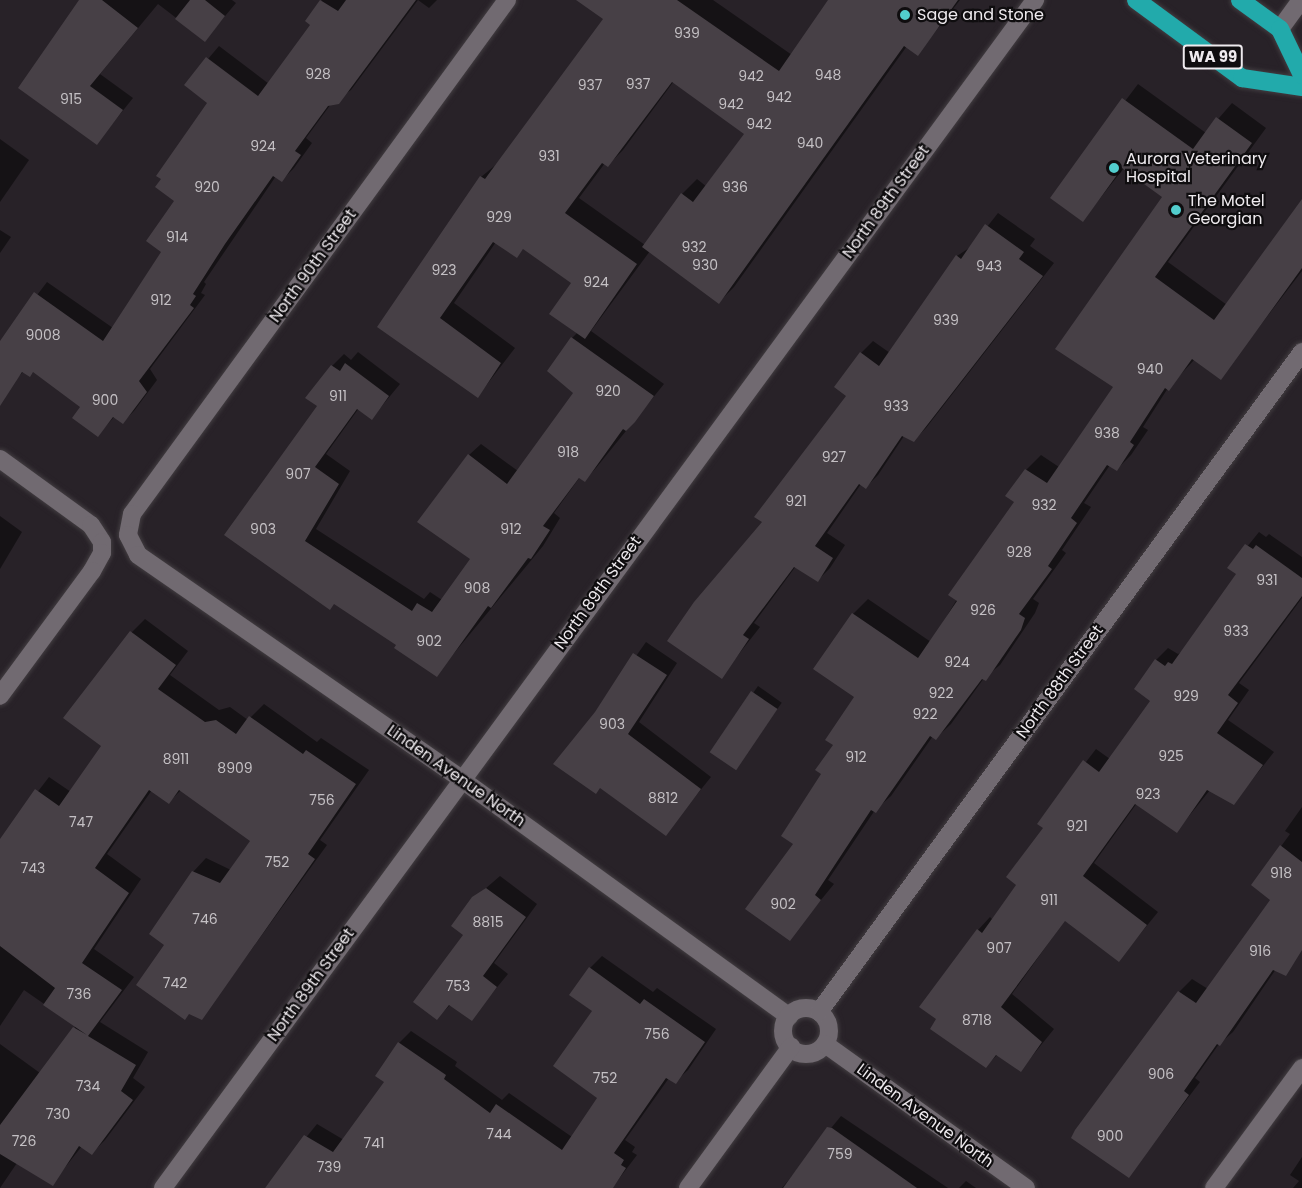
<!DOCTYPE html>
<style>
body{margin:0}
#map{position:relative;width:1302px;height:1188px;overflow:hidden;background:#282228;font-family:Poppins,sans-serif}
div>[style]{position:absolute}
.shadow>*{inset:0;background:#0007;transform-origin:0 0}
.building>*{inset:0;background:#474046;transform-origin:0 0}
.roads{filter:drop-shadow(0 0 2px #423d41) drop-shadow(0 0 2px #423d41)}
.minor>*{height:18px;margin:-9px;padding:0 9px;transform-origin:9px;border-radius:9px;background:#716a71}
.minor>.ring{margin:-9px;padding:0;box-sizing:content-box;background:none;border:18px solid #716a71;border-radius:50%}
.highway>*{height:18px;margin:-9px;padding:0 9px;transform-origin:9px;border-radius:9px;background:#22aaab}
.dots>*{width:16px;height:16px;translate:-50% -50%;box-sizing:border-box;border:3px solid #0f0d0f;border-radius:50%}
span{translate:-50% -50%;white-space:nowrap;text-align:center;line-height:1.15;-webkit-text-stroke:4.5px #0f0d0f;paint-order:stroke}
.number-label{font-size:14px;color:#c4c0c4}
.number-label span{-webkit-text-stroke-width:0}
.shield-label span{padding:2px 4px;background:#0f0d0f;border:2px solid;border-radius:4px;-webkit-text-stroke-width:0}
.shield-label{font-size:15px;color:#eeeaee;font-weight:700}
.poi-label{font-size:16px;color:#eeeaee}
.left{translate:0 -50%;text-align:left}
.street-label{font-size:16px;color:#eeeaee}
</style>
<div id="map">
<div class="shadow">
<div style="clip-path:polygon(80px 0,232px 0,236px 3px,205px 40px,158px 4px,100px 74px,133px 98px,97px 143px,20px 87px)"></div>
<div style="clip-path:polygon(322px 0,437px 0,429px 8px,418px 0,351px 90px,331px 104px,306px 138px,312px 143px,294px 168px,282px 180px,276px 176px,204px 282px,206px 284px,201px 293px,205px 295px,150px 369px,157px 380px,134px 411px,123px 422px,115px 416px,98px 435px,82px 407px,33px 371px,24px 371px,15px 380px,0 369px,0 344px,47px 282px,113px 328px,163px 251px,210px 102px,186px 85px,219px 46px,269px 84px,312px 24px,307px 21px)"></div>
<div style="clip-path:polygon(evenodd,610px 0,713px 0,792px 55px,830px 0,960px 0,918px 54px,907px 46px,734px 287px,719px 302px,650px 251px,591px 331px,664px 384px,596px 468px,585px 480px,580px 477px,554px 513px,560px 518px,543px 546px,436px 675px,398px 644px,226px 534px,319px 406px,332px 366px,344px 354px,351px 360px,358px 352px,400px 384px,372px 418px,359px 408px,326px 454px,350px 471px,316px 529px,424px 599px,430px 592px,442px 600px,472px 559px,469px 455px,481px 444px,518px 471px,575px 393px,572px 338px,578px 332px,573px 283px,524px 248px,516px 256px,496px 242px,454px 303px,515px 348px,478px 396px,379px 327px,481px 177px,498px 163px,605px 19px,610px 0,674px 81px,746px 134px,707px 187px,697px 179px,682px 194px,645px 245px,579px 198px,605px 163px,608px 165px,623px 150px,674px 81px)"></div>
<div style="clip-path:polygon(1138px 84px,1206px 133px,1232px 103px,1266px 128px,1168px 262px,1227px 305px,1302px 202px,1302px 271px,1220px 378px,1195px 359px,1168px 388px,1143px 427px,1148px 430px,1131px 455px,1117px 469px,1110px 465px,1084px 503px,1091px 507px,1062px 550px,1066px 553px,1033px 599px,1039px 603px,1035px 613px,1000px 665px,984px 678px,951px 724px,936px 738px,933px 736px,891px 796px,875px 810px,828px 880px,834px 884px,789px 939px,795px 844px,856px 696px,853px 614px,868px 599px,931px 642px,1016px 502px,1026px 470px,1041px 455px,1059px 467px,1115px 387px,1164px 196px,1124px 168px,1083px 220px,1052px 198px)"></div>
<div style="clip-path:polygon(0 139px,29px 160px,0 202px)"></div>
<div style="clip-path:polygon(998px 213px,1035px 239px,1030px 246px,1054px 263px,926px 428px,914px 440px,904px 436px,878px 475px,866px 487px,861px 484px,827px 533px,845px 545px,830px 568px,818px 580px,796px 566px,754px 623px,760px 627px,721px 677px,764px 522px,849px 396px,861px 353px,873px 341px,890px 353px,957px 256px,972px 246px)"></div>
<div style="clip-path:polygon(0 230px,11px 237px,0 253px)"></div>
<div style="clip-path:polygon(0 516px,22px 532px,0 569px)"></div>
<div style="clip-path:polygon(1259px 532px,1266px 537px,1269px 534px,1302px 557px,1302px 598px,1239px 683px,1249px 690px,1228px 720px,1274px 752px,1234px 803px,1210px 790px,1177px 831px,1137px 803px,1094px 863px,1158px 912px,1119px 960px,1065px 920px,1012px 994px,1054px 1029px,1021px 1070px,998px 1054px,986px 1066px,978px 930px,990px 917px,993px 920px,1018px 884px,1045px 828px,1039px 823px,1096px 749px,1110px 759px,1153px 701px,1156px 660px,1168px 648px,1178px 654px,1183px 651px,1238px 574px,1230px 568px)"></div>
<div style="clip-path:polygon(145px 619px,188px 651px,170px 675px,219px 710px,230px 707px,248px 720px,264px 704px,317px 742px,321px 738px,369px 770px,320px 840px,327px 845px,202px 1018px,166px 945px,193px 872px,206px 858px,231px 870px,252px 840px,181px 790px,169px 802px,152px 790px,107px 854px,141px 879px,94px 949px,134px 977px,100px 1022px,148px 1052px,133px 1078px,145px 1087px,105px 1140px,92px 1153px,82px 1146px,52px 1184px,17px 1163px,0 1188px,0 1044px,40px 1073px,76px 1026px,24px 990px,0 1026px,0 841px,49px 777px,71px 792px,103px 745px,132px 632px)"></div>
<div style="clip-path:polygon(646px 642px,677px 663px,639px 722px,711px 777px,665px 834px,596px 713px)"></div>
<div style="left:758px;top:686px;width:29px;height:81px;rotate:35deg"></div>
<div style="clip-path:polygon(1302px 807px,1302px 943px,1276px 969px,1233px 1032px,1219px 1044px,1195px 1078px,1200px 1082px,1129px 1176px,1073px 1138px,1180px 991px,1192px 979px,1208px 989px,1272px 900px,1253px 885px,1290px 834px,1285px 831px)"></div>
<div style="clip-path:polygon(500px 876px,537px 904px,494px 963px,508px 974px,471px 1019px,451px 1004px,437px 1018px,478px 895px)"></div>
<div style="clip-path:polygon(602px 956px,653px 992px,657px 988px,716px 1029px,688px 1070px,675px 1082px,669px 1078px,625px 1140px,635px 1147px,632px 1152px,637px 1155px,612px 1188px,265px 1188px,317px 1124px,344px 1140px,386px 1082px,399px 1043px,411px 1031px,457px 1062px,455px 1066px,502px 1100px,509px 1093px,572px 1137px,599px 1097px,590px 968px)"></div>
<div style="clip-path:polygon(841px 1116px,948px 1188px,782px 1188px)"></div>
<div style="clip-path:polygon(1302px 1157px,1302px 1188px,1293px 1188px,1299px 1181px,1290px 1175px)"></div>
<div style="clip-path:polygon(966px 1181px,976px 1188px,959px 1188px)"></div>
</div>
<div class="building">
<div style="clip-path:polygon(79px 0,102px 0,138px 28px,90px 86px,123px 110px,97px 145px,18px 88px)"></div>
<div style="clip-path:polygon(190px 0,205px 0,225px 16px,205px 42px,175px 19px)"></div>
<div style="clip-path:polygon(320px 0,338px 11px,346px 0,416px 0,339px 104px,328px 106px,295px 151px,301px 155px,282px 182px,273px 176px,225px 244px,193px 294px,196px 296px,190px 305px,194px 308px,139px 381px,147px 392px,123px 424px,113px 417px,98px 437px,72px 418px,80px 407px,33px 372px,30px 377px,22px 372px,0 406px,0 341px,34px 292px,103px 341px,161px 252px,146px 241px,174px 201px,155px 187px,161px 179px,156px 176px,207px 103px,184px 85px,206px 57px,258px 96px,310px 25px,305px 21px)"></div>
<div style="clip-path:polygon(576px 0,677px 0,779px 71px,828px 0,958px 0,918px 56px,904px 46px,719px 304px,642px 247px,681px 193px,693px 202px,744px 134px,672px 82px,608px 167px,602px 163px,565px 213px,637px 264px,585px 339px,549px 314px,571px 283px,523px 249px,517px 258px,493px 242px,440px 318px,501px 363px,478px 398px,377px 327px,480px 176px,485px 179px,603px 19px)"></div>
<div style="clip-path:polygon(1122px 98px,1193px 149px,1216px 117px,1252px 143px,1155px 277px,1214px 320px,1302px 199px,1302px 268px,1221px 380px,1192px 359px,1169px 391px,1165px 388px,1130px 442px,1134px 445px,1117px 471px,1107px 465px,1071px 518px,1077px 523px,1048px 566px,1052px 569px,1019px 614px,1025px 618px,1021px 630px,986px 681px,982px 679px,936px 740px,930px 736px,876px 813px,871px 810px,815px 895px,821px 900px,790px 941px,745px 909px,793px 844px,781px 836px,821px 774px,815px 770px,833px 745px,825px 740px,854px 697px,813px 669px,852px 613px,918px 658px,957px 601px,948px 595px,1014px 502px,1005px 496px,1025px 469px,1047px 483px,1113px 387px,1055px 349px,1162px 197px,1122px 168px,1083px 222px,1050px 198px)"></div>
<div style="clip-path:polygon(985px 224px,1024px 252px,1019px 259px,1043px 276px,914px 442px,902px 436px,866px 489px,859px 484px,815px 546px,833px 558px,818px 582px,794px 567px,743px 635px,749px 639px,722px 679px,667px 641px,694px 602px,762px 522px,754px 517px,846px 396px,834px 387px,860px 352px,879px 366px,956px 255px,961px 259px)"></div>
<div style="clip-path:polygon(571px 337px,654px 396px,635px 422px,626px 431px,623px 429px,585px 482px,579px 478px,543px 526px,550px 530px,531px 559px,528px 558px,491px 608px,488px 606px,437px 677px,394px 648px,396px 645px,334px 604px,330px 610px,224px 535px,317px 406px,305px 398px,331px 365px,340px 371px,345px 363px,389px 396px,372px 420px,357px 409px,315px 467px,339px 484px,305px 541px,412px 611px,417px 603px,432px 612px,470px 559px,417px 522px,468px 454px,507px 484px,573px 393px,547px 371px)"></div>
<div style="clip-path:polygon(1245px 544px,1253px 549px,1256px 545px,1302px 578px,1302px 596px,1228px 695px,1238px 703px,1217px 733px,1263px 765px,1234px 805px,1207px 790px,1177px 833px,1135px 804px,1083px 876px,1147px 925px,1119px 962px,1065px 921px,1001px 1007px,1042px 1042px,1021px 1072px,996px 1055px,986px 1068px,930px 1029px,936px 1019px,919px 1007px,977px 929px,982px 933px,1016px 885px,1006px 877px,1043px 828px,1037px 824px,1083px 760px,1099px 772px,1150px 701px,1134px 689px,1155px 659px,1165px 666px,1168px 662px,1172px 664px,1236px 574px,1227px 568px)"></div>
<div style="clip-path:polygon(130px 631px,176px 665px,158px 689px,205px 722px,216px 720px,236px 734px,249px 716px,303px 754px,306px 750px,356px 784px,308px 854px,315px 859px,202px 1020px,189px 1014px,185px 1020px,136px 985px,164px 945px,149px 934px,192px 871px,220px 883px,250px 841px,179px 790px,169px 804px,149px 790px,95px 868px,129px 893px,82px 963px,122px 990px,88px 1036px,136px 1065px,121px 1091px,133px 1100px,92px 1155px,79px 1146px,53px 1186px,0 1154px,0 1125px,73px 1027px,87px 1035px,43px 1005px,55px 988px,0 946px,0 839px,35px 789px,59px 806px,101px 746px,63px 718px)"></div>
<div style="clip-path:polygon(633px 653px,667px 675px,628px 734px,701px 789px,666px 836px,600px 788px,596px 794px,553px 764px,595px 712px)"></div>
<div style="left:751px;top:691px;width:32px;height:74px;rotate:34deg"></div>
<div style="clip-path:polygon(1280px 845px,1302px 862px,1302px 950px,1286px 976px,1273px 970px,1220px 1046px,1217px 1044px,1184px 1091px,1189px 1095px,1129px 1178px,1071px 1138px,1075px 1130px,1178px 991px,1196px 1003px,1270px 900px,1251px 885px)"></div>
<div style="clip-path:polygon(486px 888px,526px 917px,483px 976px,497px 987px,472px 1021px,449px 1005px,437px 1020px,413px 1002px,463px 935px,451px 926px,472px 897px)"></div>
<div style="clip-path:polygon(589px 967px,640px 1004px,644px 999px,705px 1042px,676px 1084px,666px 1078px,614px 1153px,624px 1160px,621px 1165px,626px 1168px,613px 1188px,265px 1188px,304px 1135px,333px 1152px,384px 1082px,375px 1076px,398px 1042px,446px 1075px,444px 1079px,490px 1113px,496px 1104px,562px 1150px,597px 1098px,553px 1066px,592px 1011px,569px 995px)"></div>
<div style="clip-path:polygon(827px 1127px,832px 1128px,917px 1188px,783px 1188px)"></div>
</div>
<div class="roads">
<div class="minor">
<div style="left:507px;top:0;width:636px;rotate:126.11deg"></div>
<div style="left:132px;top:514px;width:21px;rotate:101deg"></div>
<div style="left:128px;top:535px;width:22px;rotate:63deg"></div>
<div style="left:138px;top:555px;width:393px;rotate:34.7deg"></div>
<div style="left:461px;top:779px;width:405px;rotate:35.9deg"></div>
<div style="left:1280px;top:29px;width:36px;rotate:-54deg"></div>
<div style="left:0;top:459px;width:112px;rotate:36deg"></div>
<div style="left:91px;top:525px;width:20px;rotate:57deg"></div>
<div style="left:102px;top:542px;width:11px;rotate:90deg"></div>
<div style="left:102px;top:553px;width:21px;rotate:119deg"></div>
<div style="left:92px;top:571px;width:155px;rotate:126.4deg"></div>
<div class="ring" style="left:783px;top:1008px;width:28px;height:28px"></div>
<div style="left:819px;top:1012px;width:818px;rotate:-53.8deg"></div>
<div style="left:825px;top:1044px;width:247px;rotate:35.6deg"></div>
<div style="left:163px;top:1188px;width:1474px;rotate:-53.72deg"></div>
<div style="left:688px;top:1188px;width:175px;rotate:-53.9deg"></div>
<div style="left:1214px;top:1188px;width:149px;rotate:-53.7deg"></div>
</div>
<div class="highway">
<div style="left:1136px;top:0;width:132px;rotate:36.3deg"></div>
<div style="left:1242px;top:78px;width:61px;rotate:8.5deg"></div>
<div style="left:1240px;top:0;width:49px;rotate:35.9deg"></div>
<div style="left:1280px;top:29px;width:51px;rotate:64.4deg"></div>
</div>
</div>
<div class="dots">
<div style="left:905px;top:15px;background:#52cdcd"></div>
<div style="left:1114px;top:168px;background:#52cdcd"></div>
<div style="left:1176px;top:210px;background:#52cdcd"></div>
</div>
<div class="number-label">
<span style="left:687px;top:33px">939</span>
<span style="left:318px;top:74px">928</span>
<span style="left:828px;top:75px">948</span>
<span style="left:751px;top:76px">942</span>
<span style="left:638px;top:84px">937</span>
<span style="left:590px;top:85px">937</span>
<span style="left:779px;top:97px">942</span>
<span style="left:71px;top:99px">915</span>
<span style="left:731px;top:104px">942</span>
<span style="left:759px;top:124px">942</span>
<span style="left:810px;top:143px">940</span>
<span style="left:263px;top:146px">924</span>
<span style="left:549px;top:156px">931</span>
<span style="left:207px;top:187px">920</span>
<span style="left:735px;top:187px">936</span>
<span style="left:499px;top:217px">929</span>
<span style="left:177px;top:237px">914</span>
<span style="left:694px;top:247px">932</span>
<span style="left:705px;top:265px">930</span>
<span style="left:989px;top:266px">943</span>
<span style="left:444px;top:270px">923</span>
<span style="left:596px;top:282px">924</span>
<span style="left:161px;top:300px">912</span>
<span style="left:946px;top:320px">939</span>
<span style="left:43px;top:335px">9008</span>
<span style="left:1150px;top:369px">940</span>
<span style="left:608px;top:391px">920</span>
<span style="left:338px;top:396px">911</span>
<span style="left:105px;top:400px">900</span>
<span style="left:896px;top:406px">933</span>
<span style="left:1107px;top:433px">938</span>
<span style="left:568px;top:452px">918</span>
<span style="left:834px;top:457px">927</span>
<span style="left:298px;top:474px">907</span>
<span style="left:796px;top:501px">921</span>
<span style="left:1044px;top:505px">932</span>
<span style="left:263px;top:529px">903</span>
<span style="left:511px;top:529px">912</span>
<span style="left:1019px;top:552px">928</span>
<span style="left:1267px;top:580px">931</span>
<span style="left:477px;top:588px">908</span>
<span style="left:983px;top:610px">926</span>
<span style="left:1236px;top:631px">933</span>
<span style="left:429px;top:641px">902</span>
<span style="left:957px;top:662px">924</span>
<span style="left:941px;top:693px">922</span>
<span style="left:1186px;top:696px">929</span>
<span style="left:925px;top:714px">922</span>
<span style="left:612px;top:724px">903</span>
<span style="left:1171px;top:756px">925</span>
<span style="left:856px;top:757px">912</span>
<span style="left:176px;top:759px">8911</span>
<span style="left:235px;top:768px">8909</span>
<span style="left:1148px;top:794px">923</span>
<span style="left:663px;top:798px">8812</span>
<span style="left:322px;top:800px">756</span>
<span style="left:81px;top:822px">747</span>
<span style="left:1077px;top:826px">921</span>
<span style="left:277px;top:862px">752</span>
<span style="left:33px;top:868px">743</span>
<span style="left:1281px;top:873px">918</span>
<span style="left:1049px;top:900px">911</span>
<span style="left:783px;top:904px">902</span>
<span style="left:205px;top:919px">746</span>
<span style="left:488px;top:922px">8815</span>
<span style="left:999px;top:948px">907</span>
<span style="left:1260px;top:951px">916</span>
<span style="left:175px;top:983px">742</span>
<span style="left:458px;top:986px">753</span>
<span style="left:79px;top:994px">736</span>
<span style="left:977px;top:1020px">8718</span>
<span style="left:657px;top:1034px">756</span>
<span style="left:1161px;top:1074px">906</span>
<span style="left:605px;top:1078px">752</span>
<span style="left:88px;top:1086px">734</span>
<span style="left:58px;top:1114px">730</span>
<span style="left:499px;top:1134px">744</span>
<span style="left:1110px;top:1136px">900</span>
<span style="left:24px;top:1141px">726</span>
<span style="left:374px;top:1143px">741</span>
<span style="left:840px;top:1154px">759</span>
<span style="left:329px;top:1167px">739</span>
</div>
<div class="shield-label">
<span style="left:1213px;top:57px">WA 99</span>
</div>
<div class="poi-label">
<span class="left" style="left:917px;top:15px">Sage and Stone</span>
<span class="left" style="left:1126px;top:168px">Aurora Veterinary<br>Hospital</span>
<span class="left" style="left:1188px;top:210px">The Motel<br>Georgian</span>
</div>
<div class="street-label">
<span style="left:886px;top:202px;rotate:-54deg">North 89th Street</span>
<span style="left:313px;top:266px;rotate:-54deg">North 90th Street</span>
<span style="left:598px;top:593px;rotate:-54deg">North 89th Street</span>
<span style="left:1060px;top:682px;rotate:-54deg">North 88th Street</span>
<span style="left:456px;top:776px;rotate:35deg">Linden Avenue North</span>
<span style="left:311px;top:985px;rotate:-54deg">North 89th Street</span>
<span style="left:925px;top:1116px;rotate:36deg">Linden Avenue North</span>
</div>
</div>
